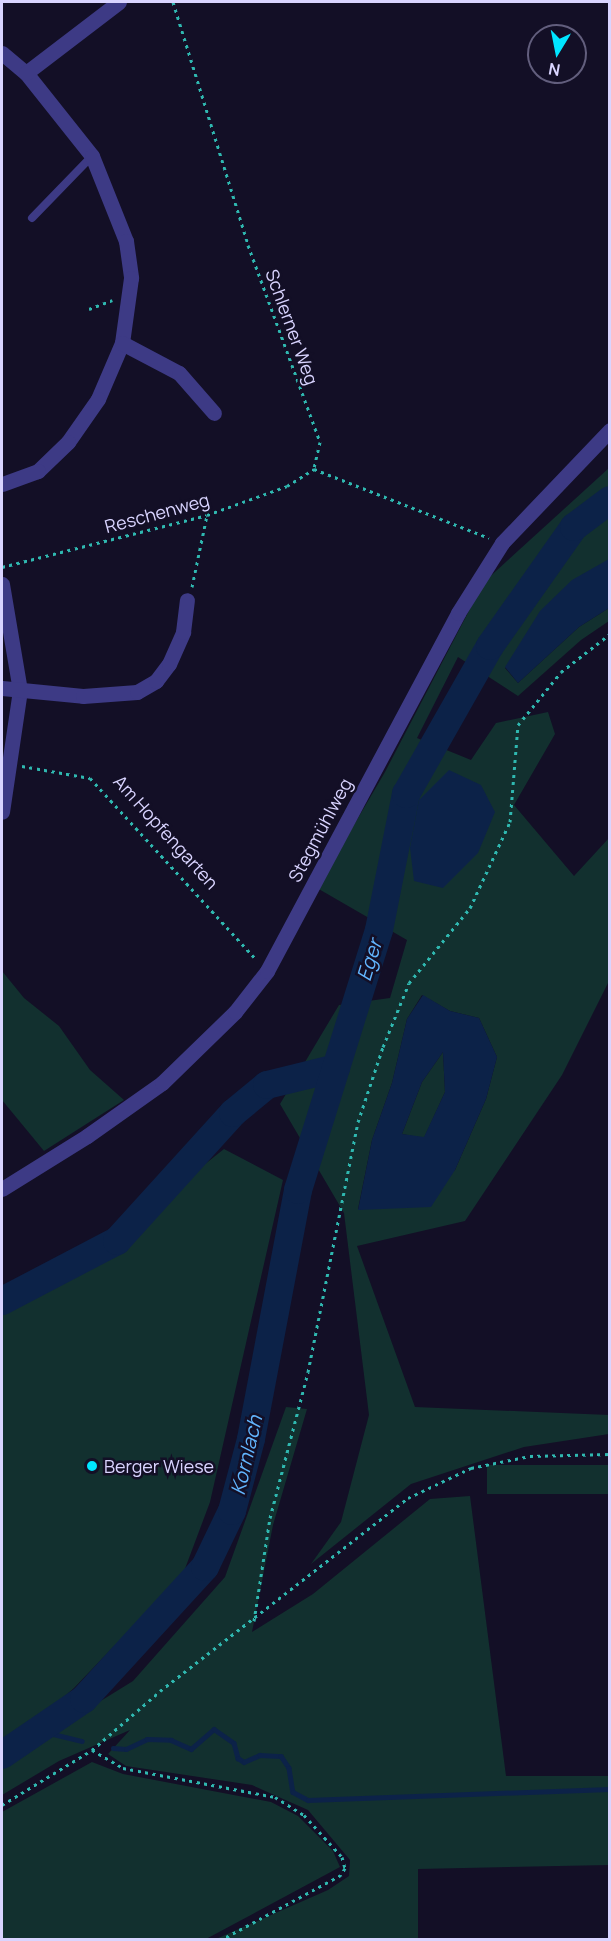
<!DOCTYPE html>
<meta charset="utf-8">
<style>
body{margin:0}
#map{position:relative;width:611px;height:1941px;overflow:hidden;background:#130f26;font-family:Manrope,sans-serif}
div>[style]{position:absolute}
.green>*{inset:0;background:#12302f;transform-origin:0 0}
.water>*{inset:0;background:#0c2248}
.stream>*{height:4.5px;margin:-2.25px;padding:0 2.25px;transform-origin:2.25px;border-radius:2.25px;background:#0c2248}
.river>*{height:28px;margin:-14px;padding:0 14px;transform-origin:14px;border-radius:14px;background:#0c2248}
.path>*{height:3px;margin-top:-1.5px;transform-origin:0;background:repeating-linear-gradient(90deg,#2fb8b0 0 3px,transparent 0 7.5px)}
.service>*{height:8px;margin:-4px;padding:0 4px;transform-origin:4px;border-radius:4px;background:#3d3a85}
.minor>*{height:15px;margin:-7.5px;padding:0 7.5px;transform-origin:7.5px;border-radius:7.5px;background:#3d3a85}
.dots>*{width:16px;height:16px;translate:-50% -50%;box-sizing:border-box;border:3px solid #130f26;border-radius:50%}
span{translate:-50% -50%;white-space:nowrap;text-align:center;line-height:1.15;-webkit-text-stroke:5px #130f26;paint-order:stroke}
.street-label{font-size:18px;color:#d9d4ff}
.poi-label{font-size:18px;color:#d9d4ff}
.left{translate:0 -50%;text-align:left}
.water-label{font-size:20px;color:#62b6ff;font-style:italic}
.frame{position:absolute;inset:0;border:3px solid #d9d4ff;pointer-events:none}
.north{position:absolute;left:527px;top:24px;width:60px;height:60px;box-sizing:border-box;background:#130f26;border:2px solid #625e7d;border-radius:50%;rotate:190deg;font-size:16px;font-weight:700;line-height:24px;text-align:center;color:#d9d4ff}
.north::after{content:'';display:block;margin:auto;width:21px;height:27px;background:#00e5ff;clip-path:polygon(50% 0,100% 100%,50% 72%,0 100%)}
</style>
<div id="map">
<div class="green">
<div style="clip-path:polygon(evenodd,609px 468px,609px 559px,505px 668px,518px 683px,579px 627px,609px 608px,609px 621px,581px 640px,518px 696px,458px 657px,417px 738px,471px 760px,496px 723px,548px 712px,555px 734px,514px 805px,574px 876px,609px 838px,609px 981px,562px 1075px,465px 1221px,357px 1246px,415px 1407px,609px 1415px,609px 1434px,524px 1447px,411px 1484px,311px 1564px,341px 1522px,369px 1415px,344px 1213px,280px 1104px,339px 1005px,390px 998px,407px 940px,317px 888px,385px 772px,484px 582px,609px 468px,422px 995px,450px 1011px,479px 1018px,497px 1057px,486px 1099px,455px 1170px,373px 1209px,358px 1209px,372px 1140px,392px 1083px,407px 1019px,422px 995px)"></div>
<div style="clip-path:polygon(2px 971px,24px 998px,59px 1026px,90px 1070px,124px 1100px,44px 1151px,2px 1100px)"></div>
<div style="clip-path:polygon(443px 1052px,445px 1092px,424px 1138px,402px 1134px,422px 1082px)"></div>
<div style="clip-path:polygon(224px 1149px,283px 1180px,210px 1502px,183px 1574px,74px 1688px,47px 1712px,2px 1740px,2px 1290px,14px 1290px,113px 1237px)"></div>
<div style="clip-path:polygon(286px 1407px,307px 1409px,273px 1525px,252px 1632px,313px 1594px,430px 1499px,470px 1496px,506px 1776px,609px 1776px,609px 1865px,418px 1869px,418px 1939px,216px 1939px,328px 1890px,349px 1876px,350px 1860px,308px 1810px,252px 1785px,126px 1766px,108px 1754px,130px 1730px,59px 1761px,2px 1795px,2px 1762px,133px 1681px,225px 1577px)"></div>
<div style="left:609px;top:1465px;width:29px;height:122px;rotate:90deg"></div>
<div style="clip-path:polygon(92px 1762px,123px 1774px,271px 1802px,298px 1816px,333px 1851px,340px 1867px,206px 1939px,2px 1939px,2px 1812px)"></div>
</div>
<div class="water">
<div style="clip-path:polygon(609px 559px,609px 608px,579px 627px,518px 683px,505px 667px,540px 611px,572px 580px)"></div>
<div style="clip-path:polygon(449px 770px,481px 785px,495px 812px,478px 853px,443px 888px,414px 881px,410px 848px,419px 800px)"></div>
<div style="clip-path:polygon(evenodd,423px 995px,450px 1011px,479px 1018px,497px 1057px,486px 1099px,455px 1170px,431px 1207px,358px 1210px,372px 1140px,392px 1083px,407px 1019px,423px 995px,443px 1052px,445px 1092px,424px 1137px,402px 1134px,422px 1082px,443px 1052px)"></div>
</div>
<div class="stream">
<div style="left:41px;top:1731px;width:42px;rotate:13.7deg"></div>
<div style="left:113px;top:1748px;width:13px;rotate:4deg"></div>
<div style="left:126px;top:1749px;width:23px;rotate:-25deg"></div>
<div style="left:147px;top:1739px;width:24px;rotate:2deg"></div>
<div style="left:171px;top:1740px;width:22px;rotate:24deg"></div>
<div style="left:191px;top:1749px;width:30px;rotate:-41deg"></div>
<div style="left:214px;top:1729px;width:24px;rotate:35deg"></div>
<div style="left:234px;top:1743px;width:16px;rotate:75deg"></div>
<div style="left:238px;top:1758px;width:7px;rotate:34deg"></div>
<div style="left:244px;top:1762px;width:17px;rotate:-24deg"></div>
<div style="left:260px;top:1755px;width:21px;rotate:3deg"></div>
<div style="left:281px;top:1756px;width:14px;rotate:56deg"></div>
<div style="left:289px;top:1768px;width:24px;rotate:81deg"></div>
<div style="left:293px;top:1792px;width:17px;rotate:28deg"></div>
<div style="left:308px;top:1800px;width:302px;rotate:-2.1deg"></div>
</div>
<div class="river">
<div style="left:2px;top:1301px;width:130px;rotate:-27.6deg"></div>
<div style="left:117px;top:1241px;width:173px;rotate:-47.8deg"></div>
<div style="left:233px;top:1113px;width:44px;rotate:-39.5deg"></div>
<div style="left:267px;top:1085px;width:71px;rotate:-13.8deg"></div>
<div style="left:2px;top:1755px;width:99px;rotate:-34.3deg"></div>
<div style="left:84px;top:1699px;width:179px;rotate:-47.5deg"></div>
<div style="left:205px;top:1567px;width:62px;rotate:-64.3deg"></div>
<div style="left:232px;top:1511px;width:74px;rotate:-75.2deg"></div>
<div style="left:251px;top:1439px;width:253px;rotate:-79.3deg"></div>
<div style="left:298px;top:1190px;width:272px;rotate:-72.7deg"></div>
<div style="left:379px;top:930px;width:139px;rotate:-78.8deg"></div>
<div style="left:406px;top:794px;width:170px;rotate:-60.4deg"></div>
<div style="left:490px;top:646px;width:146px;rotate:-54.8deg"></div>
<div style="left:574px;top:527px;width:45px;rotate:-36.9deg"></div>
</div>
<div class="path">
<div style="left:173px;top:2px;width:254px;rotate:72.8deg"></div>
<div style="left:248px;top:245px;width:210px;rotate:69.9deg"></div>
<div style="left:320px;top:442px;width:28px;rotate:103deg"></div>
<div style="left:314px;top:469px;width:188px;rotate:21.5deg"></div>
<div style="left:89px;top:309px;width:25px;rotate:-21deg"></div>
<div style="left:2px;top:567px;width:211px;rotate:-14.2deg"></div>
<div style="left:207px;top:515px;width:85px;rotate:-19.9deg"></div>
<div style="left:287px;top:486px;width:32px;rotate:-32deg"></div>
<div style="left:192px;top:587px;width:74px;rotate:-78.2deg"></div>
<div style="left:22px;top:766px;width:69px;rotate:10deg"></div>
<div style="left:90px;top:778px;width:246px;rotate:47.5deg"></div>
<div style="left:254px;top:1621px;width:104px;rotate:-81.2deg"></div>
<div style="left:270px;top:1518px;width:151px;rotate:-75.4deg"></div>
<div style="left:308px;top:1372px;width:255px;rotate:-78.7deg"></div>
<div style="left:358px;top:1122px;width:79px;rotate:-71.6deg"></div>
<div style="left:383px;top:1047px;width:69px;rotate:-67.9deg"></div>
<div style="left:409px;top:983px;width:97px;rotate:-50.9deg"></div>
<div style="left:470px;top:908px;width:95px;rotate:-65.1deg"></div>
<div style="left:510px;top:822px;width:97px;rotate:-85.3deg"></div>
<div style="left:518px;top:725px;width:68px;rotate:-50.9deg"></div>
<div style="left:561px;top:672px;width:62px;rotate:-37.8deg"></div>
<div style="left:92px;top:1750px;width:36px;rotate:30deg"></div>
<div style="left:123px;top:1768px;width:155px;rotate:10.8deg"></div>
<div style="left:275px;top:1797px;width:34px;rotate:32deg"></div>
<div style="left:304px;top:1815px;width:57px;rotate:47.9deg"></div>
<div style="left:342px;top:1857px;width:11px;rotate:75deg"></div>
<div style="left:345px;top:1868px;width:8px;rotate:120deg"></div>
<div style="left:341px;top:1875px;width:136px;rotate:151.6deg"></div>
<div style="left:2px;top:1805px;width:105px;rotate:-31.4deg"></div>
<div style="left:92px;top:1750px;width:90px;rotate:-40.9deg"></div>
<div style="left:160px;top:1691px;width:314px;rotate:-37.9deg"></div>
<div style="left:408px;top:1498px;width:70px;rotate:-25.5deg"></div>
<div style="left:471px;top:1468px;width:60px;rotate:-11.5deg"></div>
<div style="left:530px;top:1456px;width:80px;rotate:-1.4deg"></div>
</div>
<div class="service">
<div style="left:32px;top:218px;width:86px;rotate:-45.9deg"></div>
</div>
<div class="minor">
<div style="left:2px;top:53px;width:31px;rotate:40deg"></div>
<div style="left:26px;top:73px;width:106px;rotate:51.5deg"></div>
<div style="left:92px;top:156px;width:92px;rotate:68.2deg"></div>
<div style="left:126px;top:241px;width:37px;rotate:82deg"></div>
<div style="left:131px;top:278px;width:66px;rotate:97.9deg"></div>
<div style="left:122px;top:343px;width:61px;rotate:113.2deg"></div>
<div style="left:98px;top:399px;width:52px;rotate:124.9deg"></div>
<div style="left:68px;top:442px;width:42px;rotate:136deg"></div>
<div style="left:38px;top:471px;width:38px;rotate:160deg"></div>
<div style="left:26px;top:73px;width:117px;rotate:-37.4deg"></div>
<div style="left:122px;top:343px;width:64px;rotate:27.8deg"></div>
<div style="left:179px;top:373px;width:53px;rotate:48.8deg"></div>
<div style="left:2px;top:584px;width:108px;rotate:80.4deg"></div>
<div style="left:20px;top:690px;width:123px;rotate:98.4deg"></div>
<div style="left:2px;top:688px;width:81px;rotate:5.6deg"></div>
<div style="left:83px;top:696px;width:54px;rotate:-4.2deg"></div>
<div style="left:137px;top:692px;width:22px;rotate:-30deg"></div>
<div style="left:156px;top:681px;width:21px;rotate:-53deg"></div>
<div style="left:169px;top:664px;width:35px;rotate:-66deg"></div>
<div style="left:183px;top:632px;width:32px;rotate:-83deg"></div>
<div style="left:2px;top:1189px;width:100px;rotate:-31.9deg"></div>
<div style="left:87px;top:1136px;width:92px;rotate:-35.2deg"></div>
<div style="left:162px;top:1083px;width:102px;rotate:-44.2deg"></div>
<div style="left:235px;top:1012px;width:52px;rotate:-52deg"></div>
<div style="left:267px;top:971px;width:406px;rotate:-61.9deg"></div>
<div style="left:458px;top:613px;width:83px;rotate:-57.8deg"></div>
<div style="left:502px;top:543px;width:156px;rotate:-46.3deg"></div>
</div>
<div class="dots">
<div style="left:92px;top:1466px;background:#00e5ff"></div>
</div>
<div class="street-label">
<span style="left:292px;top:327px;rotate:70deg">Schlerner Weg</span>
<span style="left:157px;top:513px;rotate:-15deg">Reschenweg</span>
<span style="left:320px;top:830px;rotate:-62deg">Stegmühlweg</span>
<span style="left:166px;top:832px;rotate:48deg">Am Hopfengarten</span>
</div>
<div class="poi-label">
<span class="left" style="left:104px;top:1466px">Berger Wiese</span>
</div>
<div class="water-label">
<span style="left:369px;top:960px;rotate:-73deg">Eger</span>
<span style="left:246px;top:1455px;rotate:-77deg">Kornlach</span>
</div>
<div class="frame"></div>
<div class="north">N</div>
</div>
